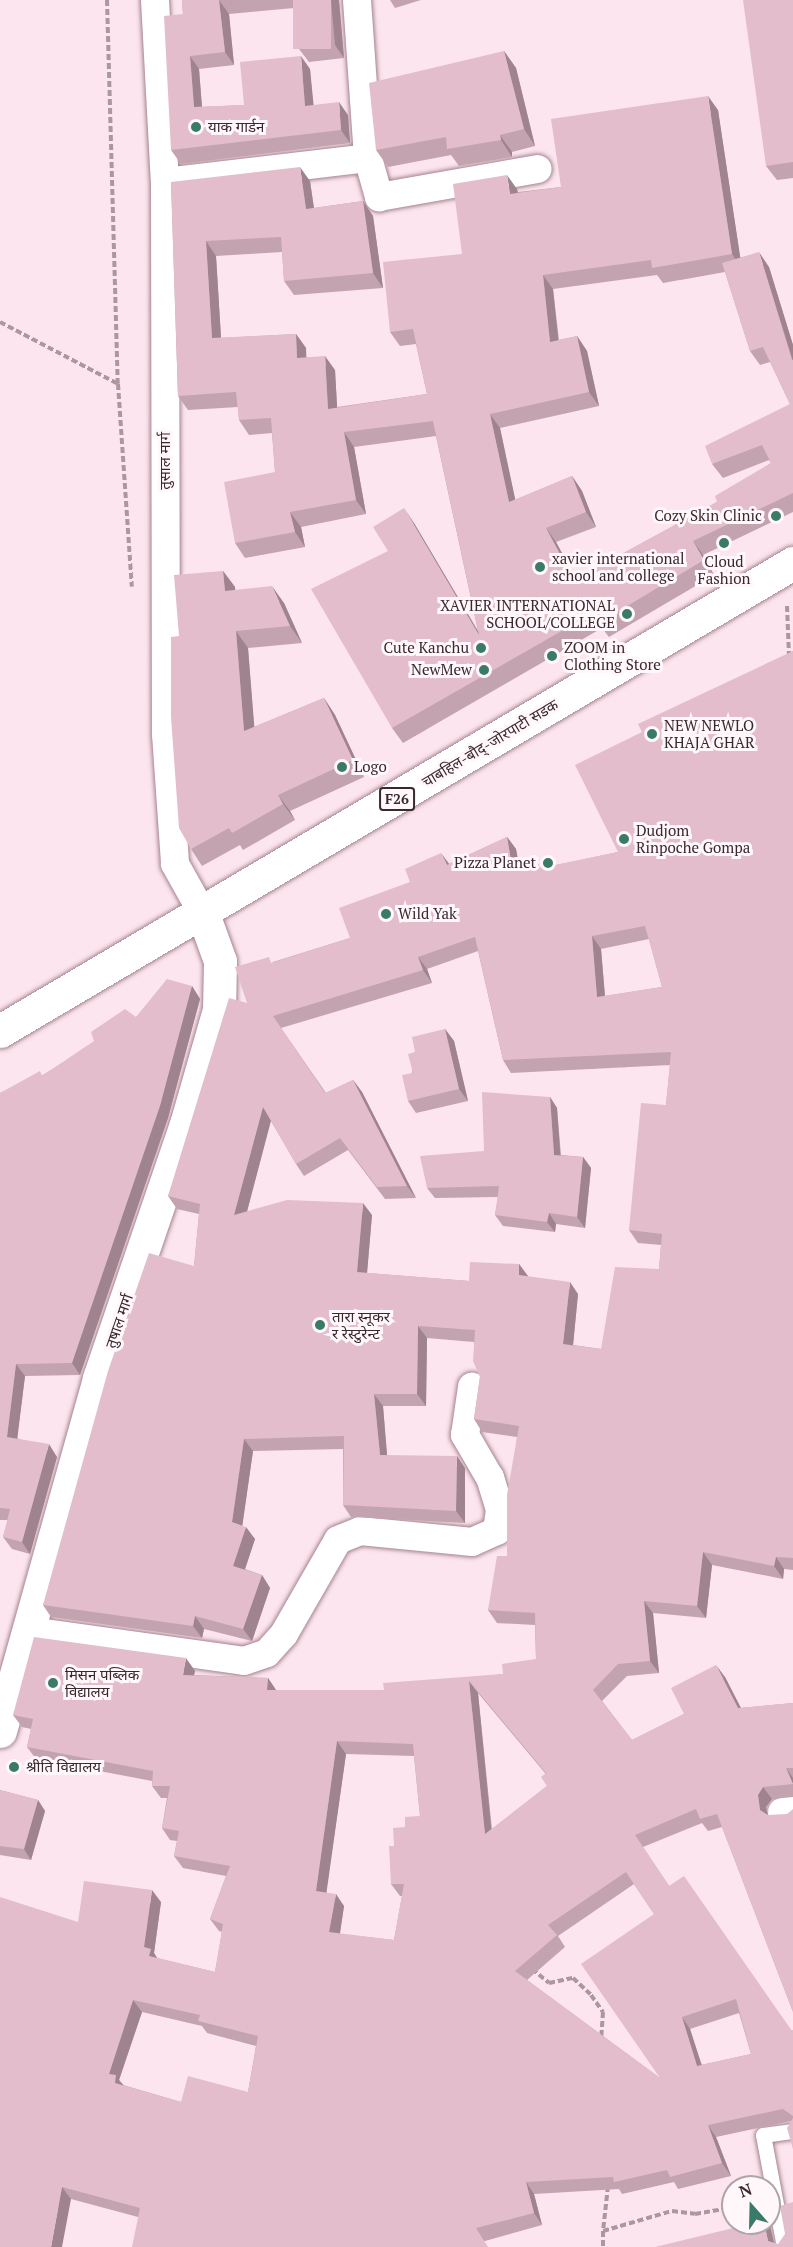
<!DOCTYPE html>
<meta charset="utf-8">
<style>
body{margin:0}
#map{position:relative;width:793px;height:2247px;overflow:hidden;background:#fce5ee;font-family:"PT Serif","Noto Sans Devanagari",serif}
div>[style]{position:absolute}
.path>*{height:4px;margin-top:-2px;transform-origin:0;background:repeating-linear-gradient(90deg,#ab979f 0 6px,transparent 0 9px)}
.roads{filter:drop-shadow(0 0 2px #a58290) drop-shadow(0 0 2px #a58290)}
.lane>*{height:15px;margin:-7.5px;padding:0 7.5px;transform-origin:7.5px;border-radius:7.5px;background:#fff}
.street>*{height:28px;margin:-14px;padding:0 14px;transform-origin:14px;border-radius:14px;background:#fff}
.secondary>*{height:33px;margin:-16.5px;padding:0 16.5px;transform-origin:16.5px;border-radius:16.5px;background:#fff}
.primary>*{height:33px;margin:-16.5px;padding:0 16.5px;transform-origin:16.5px;border-radius:16.5px;background:#fff}
.wall>*{inset:0;background:#c3a3af}
.shaded-wall>*{inset:0;background:#9f848f}
.building>*{inset:0;background:#e3bdcc;transform-origin:0 0}
.dots>*{width:16px;height:16px;translate:-50% -50%;box-sizing:border-box;border:3px solid #fff7fa;border-radius:50%}
span{translate:-50% -50%;white-space:nowrap;text-align:center;line-height:1.15;-webkit-text-stroke:6px #fff7fa;paint-order:stroke}
.shield-label span{padding:2px 4px;background:#fff7fa;border:2px solid;border-radius:4px;-webkit-text-stroke-width:0}
.shield-label{font-size:14px;color:#38292f;font-weight:700}
.poi-label{font-size:15px;color:#38292f}
.left{translate:0 -50%;text-align:left}
.right{translate:-100% -50%;text-align:right}
.street-label{font-size:15px;color:#38292f}
.north{position:absolute;left:721px;top:2175px;width:60px;height:60px;box-sizing:border-box;background:#fff7fa;border:2px solid #afa5a9;border-radius:50%;rotate:340deg;font-size:16px;font-weight:700;line-height:24px;text-align:center;color:#38292f}
.north::after{content:'';display:block;margin:auto;width:21px;height:27px;background:#3a7a68;clip-path:polygon(50% 0,100% 100%,50% 72%,0 100%)}
</style>
<div id="map">
<div class="path">
<div style="left:107px;top:0;width:384px;rotate:88.4deg"></div>
<div style="left:118px;top:384px;width:203px;rotate:86.1deg"></div>
<div style="left:0;top:322px;width:133px;rotate:27.7deg"></div>
<div style="left:787px;top:606px;width:49px;rotate:87.7deg"></div>
<div style="left:532px;top:1969px;width:22px;rotate:39deg"></div>
<div style="left:549px;top:1983px;width:25px;rotate:-12deg"></div>
<div style="left:573px;top:1978px;width:25px;rotate:43deg"></div>
<div style="left:591px;top:1995px;width:21px;rotate:55deg"></div>
<div style="left:603px;top:2012px;width:26px;rotate:94deg"></div>
<div style="left:608px;top:2186px;width:45px;rotate:96.3deg"></div>
<div style="left:603px;top:2231px;width:72px;rotate:-16.2deg"></div>
<div style="left:672px;top:2211px;width:23px;rotate:7deg"></div>
<div style="left:695px;top:2214px;width:39px;rotate:-10deg"></div>
<div style="left:603px;top:2231px;width:16px;rotate:90deg"></div>
</div>
<div class="roads">
<div class="lane">
<div style="left:784px;top:2247px;width:114px;rotate:-100.6deg"></div>
<div style="left:763px;top:2135px;width:30px;rotate:-8deg"></div>
</div>
<div class="street">
<div style="left:155px;top:0;width:182px;rotate:86.9deg"></div>
<div style="left:165px;top:182px;width:552px;rotate:89.9deg"></div>
<div style="left:166px;top:734px;width:130px;rotate:86deg"></div>
<div style="left:175px;top:864px;width:57px;rotate:60.8deg"></div>
<div style="left:357px;top:0;width:158px;rotate:86deg"></div>
<div style="left:368px;top:158px;width:41px;rotate:74.2deg"></div>
<div style="left:379px;top:197px;width:161px;rotate:-10deg"></div>
<div style="left:165px;top:182px;width:204px;rotate:-6.7deg"></div>
<div style="left:31px;top:1631px;width:215px;rotate:8deg"></div>
<div style="left:244px;top:1661px;width:24px;rotate:-19deg"></div>
<div style="left:267px;top:1653px;width:25px;rotate:-48deg"></div>
<div style="left:284px;top:1634px;width:108px;rotate:-60.1deg"></div>
<div style="left:338px;top:1540px;width:24px;rotate:-22deg"></div>
<div style="left:360px;top:1531px;width:113px;rotate:5.6deg"></div>
<div style="left:472px;top:1542px;width:27px;rotate:-24deg"></div>
<div style="left:497px;top:1531px;width:21px;rotate:-82deg"></div>
<div style="left:500px;top:1510px;width:34px;rotate:-107deg"></div>
<div style="left:490px;top:1478px;width:50px;rotate:-120.2deg"></div>
<div style="left:465px;top:1435px;width:49px;rotate:-81.7deg"></div>
<div style="left:782px;top:1812px;width:11px;rotate:-10deg"></div>
</div>
<div class="secondary">
<div style="left:0;top:1731px;width:367px;rotate:-74.3deg"></div>
<div style="left:99px;top:1378px;width:268px;rotate:-71.1deg"></div>
<div style="left:186px;top:1124px;width:119px;rotate:-73.9deg"></div>
<div style="left:219px;top:1010px;width:49px;rotate:-88.8deg"></div>
<div style="left:220px;top:961px;width:50px;rotate:-109.9deg"></div>
</div>
<div class="primary">
<div style="left:0;top:1031px;width:921px;rotate:-30.55deg"></div>
</div>
</div>
<div class="wall">
<div style="clip-path:polygon(182px 0,339px 0,344px 58px,309px 62px,299px 49px,294px 8px,229px 14px,234px 65px,199px 69px,202px 107px,244px 105px,310px 69px,313px 105px,348px 115px,350px 143px,181px 164px,171px 150px,183px 14px)"></div>
<div style="clip-path:polygon(390px 0,421px 0,395px 8px)"></div>
<div style="clip-path:polygon(793px 0,793px 178px,777px 180px,766px 166px)"></div>
<div style="clip-path:polygon(504px 51px,516px 68px,535px 146px,512px 152px,512px 157px,459px 166px,451px 155px,388px 167px,376px 150px)"></div>
<div style="clip-path:polygon(evenodd,718px 110px,740px 257px,769px 267px,793px 345px,793px 512px,703px 555px,714px 575px,609px 637px,602px 628px,403px 743px,392px 728px,388px 551px,414px 523px,478px 631px,436px 436px,354px 447px,366px 514px,301px 527px,305px 547px,245px 558px,235px 543px,275px 472px,272px 433px,249px 435px,239px 420px,238px 407px,188px 410px,178px 396px,171px 182px,310px 181px,314px 208px,363px 201px,373px 216px,383px 288px,294px 295px,284px 281px,282px 252px,216px 256px,221px 338px,296px 334px,306px 348px,306px 357px,335px 370px,337px 407px,427px 394px,416px 344px,400px 346px,390px 332px,462px 254px,517px 189px,518px 192px,561px 187px,718px 110px,725px 272px,750px 351px,760px 365px,770px 362px,790px 404px,712px 464px,723px 478px,769px 460px,771px 463px,717px 502px,576px 579px,556px 542px,596px 527px,582px 491px,572px 476px,515px 500px,500px 428px,599px 406px,587px 351px,577px 336px,559px 340px,553px 289px,657px 275px,663px 283px,725px 272px)"></div>
<div style="clip-path:polygon(223px 571px,235px 587px,235px 590px,284px 603px,302px 643px,248px 648px,254px 727px,324px 698px,335px 715px,364px 777px,290px 811px,295px 820px,243px 850px,240px 845px,202px 866px,191px 849px,179px 636px)"></div>
<div style="clip-path:polygon(evenodd,793px 651px,793px 1570px,784px 1569px,783px 1579px,712px 1565px,706px 1618px,653px 1613px,659px 1673px,627px 1676px,602px 1701px,632px 1740px,684px 1714px,725px 1677px,741px 1708px,793px 1703px,793px 1797px,772px 1799px,766px 1807px,793px 2012px,722px 1827px,708px 1831px,702px 1823px,643px 1847px,669px 1886px,792px 2031px,793px 2030px,793px 2149px,791px 2121px,716px 2137px,731px 2176px,678px 2189px,674px 2182px,622px 2194px,619px 2189px,534px 2194px,542px 2225px,485px 2241px,138px 2217px,71px 2199px,0 2247px,78px 1922px,161px 1902px,154px 1953px,157px 1958px,215px 1972px,222px 1932px,219px 1931px,210px 1919px,226px 1876px,183px 1868px,174px 1856px,177px 1841px,170px 1840px,162px 1828px,167px 1798px,161px 1798px,152px 1786px,152px 1781px,36px 1759px,27px 1747px,31px 1729px,22px 1727px,13px 1715px,195px 1671px,194px 1675px,268px 1678px,276px 1690px,384px 1690px,503px 1674px,536px 1659px,535px 1625px,497px 1623px,488px 1610px,507px 1556px,517px 1437px,482px 1432px,474px 1419px,480px 1377px,474px 1342px,427px 1338px,426px 1406px,383px 1406px,387px 1455px,465px 1468px,465px 1523px,351px 1517px,343px 1505px,343px 1449px,253px 1451px,242px 1526px,255px 1539px,245px 1569px,262px 1575px,270px 1588px,252px 1641px,204px 1629px,202px 1638px,51px 1617px,43px 1605px,194px 1266px,199px 1214px,177px 1209px,168px 1196px,247px 1003px,273px 962px,350px 938px,410px 882px,507px 837px,516px 849px,519px 864px,543px 868px,618px 852px,642px 732px,793px 651px,649px 939px,662px 987px,605px 996px,601px 949px,649px 939px,793px 651px,478px 951px,503px 1060px,511px 1073px,670px 1065px,666px 1105px,629px 1230px,638px 1243px,661px 1245px,659px 1269px,601px 1349px,573px 1345px,578px 1294px,528px 1277px,519px 1264px,469px 1281px,367px 1273px,372px 1215px,247px 1211px,271px 1121px,296px 1164px,304px 1176px,348px 1150px,385px 1199px,416px 1198px,362px 1092px,353px 1080px,326px 1093px,281px 1028px,432px 983px,427px 969px,478px 951px,793px 651px,478px 1693px,545px 1773px,547px 1786px,492px 1829px,478px 1693px,793px 651px,346px 1754px,414px 1756px,420px 1816px,405px 1827px,394px 1846px,391px 1884px,400px 1896px,402px 1896px,394px 1940px,340px 1934px,344px 1906px,326px 1892px,346px 1754px,793px 651px,634px 1884px,654px 1914px,660px 2078px,527px 1980px,565px 1947px,558px 1936px,634px 1884px,793px 651px,142px 2012px,202px 2026px,207px 2033px,256px 2046px,248px 2092px,181px 2102px,123px 2085px,119px 2080px,142px 2012px,793px 651px,739px 2013px,751px 2054px,701px 2065px,690px 2029px,739px 2013px)"></div>
<div style="clip-path:polygon(192px 986px,200px 999px,168px 1118px,80px 1375px,25px 1376px,17px 1438px,57px 1457px,30px 1554px,12px 1549px,3px 1537px,8px 1520px,0 1520px,0 1093px,43px 1075px,136px 1017px)"></div>
<div style="clip-path:polygon(445px 1029px,454px 1041px,468px 1101px,416px 1113px,408px 1101px,415px 1052px)"></div>
<div style="clip-path:polygon(550px 1097px,557px 1108px,561px 1155px,583px 1157px,591px 1168px,585px 1228px,556px 1224px,555px 1232px,503px 1226px,495px 1215px,498px 1197px,435px 1198px,427px 1188px,484px 1151px)"></div>
<div style="clip-path:polygon(0 1790px,38px 1800px,45px 1811px,31px 1860px,0 1855px)"></div>
</div>
<div class="shaded-wall">
<div style="clip-path:polygon(219px 0,229px 14px,234px 65px,225px 52px)"></div>
<div style="clip-path:polygon(331px 0,339px 0,344px 58px,335px 45px)"></div>
<div style="clip-path:polygon(504px 51px,516px 68px,535px 146px,524px 129px)"></div>
<div style="clip-path:polygon(190px 56px,199px 69px,203px 121px,194px 107px)"></div>
<div style="clip-path:polygon(301px 56px,310px 69px,315px 119px,305px 106px)"></div>
<div style="clip-path:polygon(708px 96px,718px 110px,742px 269px,732px 254px)"></div>
<div style="clip-path:polygon(339px 102px,348px 115px,350px 143px,341px 130px)"></div>
<div style="clip-path:polygon(500px 135px,512px 152px,512px 157px,501px 140px)"></div>
<div style="clip-path:polygon(300px 167px,310px 181px,316px 223px,306px 209px)"></div>
<div style="clip-path:polygon(507px 175px,517px 189px,520px 208px,510px 194px)"></div>
<div style="clip-path:polygon(363px 201px,373px 216px,383px 288px,373px 273px)"></div>
<div style="clip-path:polygon(206px 241px,216px 256px,222px 353px,212px 338px)"></div>
<div style="clip-path:polygon(759px 252px,769px 267px,793px 345px,793px 361px)"></div>
<div style="clip-path:polygon(543px 275px,553px 289px,560px 356px,550px 342px)"></div>
<div style="clip-path:polygon(296px 334px,306px 348px,307px 372px,297px 358px)"></div>
<div style="clip-path:polygon(577px 336px,587px 351px,599px 406px,589px 392px)"></div>
<div style="clip-path:polygon(325px 356px,335px 370px,338px 423px,328px 409px)"></div>
<div style="clip-path:polygon(490px 414px,500px 428px,519px 517px,509px 502px)"></div>
<div style="clip-path:polygon(344px 432px,354px 447px,366px 514px,356px 500px)"></div>
<div style="clip-path:polygon(572px 476px,582px 491px,596px 527px,586px 512px)"></div>
<div style="clip-path:polygon(404px 508px,414px 523px,489px 650px,479px 635px)"></div>
<div style="clip-path:polygon(290px 512px,301px 527px,305px 547px,295px 532px)"></div>
<div style="clip-path:polygon(546px 528px,556px 542px,584px 595px,574px 580px)"></div>
<div style="clip-path:polygon(693px 541px,703px 555px,714px 575px,704px 560px)"></div>
<div style="clip-path:polygon(223px 571px,235px 587px,237px 607px,225px 591px)"></div>
<div style="clip-path:polygon(272px 586px,284px 603px,302px 643px,290px 626px)"></div>
<div style="clip-path:polygon(236px 631px,248px 648px,256px 748px,244px 731px)"></div>
<div style="clip-path:polygon(324px 698px,335px 715px,364px 777px,353px 760px)"></div>
<div style="clip-path:polygon(278px 795px,290px 811px,295px 820px,283px 804px)"></div>
<div style="clip-path:polygon(507px 837px,516px 849px,521px 878px,512px 866px)"></div>
<div style="clip-path:polygon(441px 853px,450px 865px,447px 865px)"></div>
<div style="clip-path:polygon(592px 936px,601px 949px,606px 1009px,597px 997px)"></div>
<div style="clip-path:polygon(418px 957px,427px 969px,432px 983px,423px 970px)"></div>
<div style="clip-path:polygon(192px 986px,200px 999px,168px 1118px,80px 1375px,72px 1363px)"></div>
<div style="clip-path:polygon(445px 1029px,454px 1041px,468px 1101px,459px 1089px)"></div>
<div style="clip-path:polygon(353px 1080px,362px 1092px,416px 1198px,407px 1186px)"></div>
<div style="clip-path:polygon(550px 1097px,557px 1108px,561px 1165px,554px 1155px)"></div>
<div style="clip-path:polygon(263px 1107px,271px 1120px,243px 1227px,234px 1215px)"></div>
<div style="clip-path:polygon(583px 1157px,591px 1168px,585px 1228px,577px 1217px)"></div>
<div style="clip-path:polygon(363px 1203px,372px 1215px,366px 1285px,357px 1272px)"></div>
<div style="clip-path:polygon(549px 1213px,556px 1224px,555px 1232px,547px 1222px)"></div>
<div style="clip-path:polygon(519px 1264px,528px 1276px,527px 1288px,519px 1275px)"></div>
<div style="clip-path:polygon(570px 1282px,578px 1294px,572px 1356px,563px 1344px)"></div>
<div style="clip-path:polygon(418px 1326px,427px 1338px,426px 1406px,417px 1394px)"></div>
<div style="clip-path:polygon(16px 1364px,25px 1376px,16px 1449px,7px 1437px)"></div>
<div style="clip-path:polygon(374px 1394px,383px 1406px,388px 1467px,380px 1455px)"></div>
<div style="clip-path:polygon(244px 1439px,253px 1451px,241px 1535px,232px 1522px)"></div>
<div style="clip-path:polygon(49px 1444px,57px 1457px,30px 1554px,22px 1542px)"></div>
<div style="clip-path:polygon(457px 1456px,465px 1468px,465px 1523px,456px 1511px)"></div>
<div style="clip-path:polygon(246px 1527px,255px 1539px,242px 1578px,233px 1566px)"></div>
<div style="clip-path:polygon(703px 1552px,712px 1565px,706px 1618px,697px 1606px)"></div>
<div style="clip-path:polygon(776px 1557px,784px 1569px,783px 1579px,774px 1566px)"></div>
<div style="clip-path:polygon(262px 1575px,270px 1588px,252px 1641px,243px 1629px)"></div>
<div style="clip-path:polygon(644px 1601px,653px 1613px,659px 1673px,650px 1661px)"></div>
<div style="clip-path:polygon(195px 1616px,204px 1629px,202px 1638px,193px 1626px)"></div>
<div style="clip-path:polygon(186px 1658px,195px 1671px,191px 1687px,183px 1675px)"></div>
<div style="clip-path:polygon(716px 1665px,725px 1677px,747px 1720px,738px 1708px)"></div>
<div style="clip-path:polygon(268px 1678px,276px 1690px,267px 1690px)"></div>
<div style="clip-path:polygon(469px 1681px,478px 1693px,493px 1847px,485px 1834px)"></div>
<div style="clip-path:polygon(337px 1741px,346px 1754px,325px 1903px,316px 1891px)"></div>
<div style="clip-path:polygon(786px 1768px,793px 1778px,793px 1784px)"></div>
<div style="clip-path:polygon(763px 1787px,772px 1799px,766px 1807px,769px 1822px,760px 1810px,758px 1795px)"></div>
<div style="clip-path:polygon(38px 1800px,45px 1811px,31px 1860px,24px 1849px)"></div>
<div style="clip-path:polygon(152px 1890px,161px 1902px,154px 1953px,159px 1961px,149px 1956px,144px 1947px)"></div>
<div style="clip-path:polygon(336px 1894px,344px 1906px,338px 1945px,329px 1932px)"></div>
<div style="clip-path:polygon(133px 2000px,142px 2012px,119px 2080px,125px 2087px,123px 2095px,109px 2074px)"></div>
<div style="clip-path:polygon(682px 2017px,690px 2029px,706px 2078px,697px 2066px)"></div>
<div style="clip-path:polygon(708px 2125px,716px 2137px,731px 2176px,722px 2163px)"></div>
<div style="clip-path:polygon(526px 2182px,534px 2194px,542px 2225px,534px 2213px)"></div>
<div style="clip-path:polygon(62px 2187px,71px 2199px,62px 2247px,51px 2247px)"></div>
<div style="clip-path:polygon(764px 2223px,768px 2223px,770px 2225px,775px 2247px,768px 2241px)"></div>
</div>
<div class="building">
<div style="clip-path:polygon(182px 0,224px 0,219px 0,225px 52px,190px 56px,194px 107px,244px 105px,240px 62px,301px 56px,305px 106px,339px 102px,341px 130px,171px 150px,164px 16px,183px 14px)"></div>
<div style="left:293px;top:0;width:38px;height:49px"></div>
<div style="clip-path:polygon(743px 0,793px 0,793px 162px,766px 166px)"></div>
<div style="clip-path:polygon(504px 51px,524px 129px,500px 135px,501px 140px,447px 149px,446px 137px,376px 150px,369px 83px)"></div>
<div style="clip-path:polygon(708px 96px,732px 254px,652px 268px,651px 260px,543px 275px,550px 342px,577px 336px,589px 392px,490px 414px,509px 502px,572px 476px,586px 512px,546px 528px,574px 580px,717px 502px,715px 496px,771px 463px,762px 445px,712px 464px,705px 446px,790px 404px,763px 347px,750px 351px,722px 263px,759px 252px,792px 360px,793px 360px,793px 493px,693px 541px,704px 560px,599px 623px,593px 613px,392px 728px,311px 589px,388px 551px,373px 527px,404px 508px,479px 635px,433px 421px,344px 432px,356px 500px,290px 512px,295px 532px,235px 543px,224px 482px,275px 472px,271px 418px,239px 420px,236px 392px,178px 396px,171px 182px,300px 167px,306px 209px,363px 201px,373px 273px,284px 281px,281px 237px,206px 241px,212px 338px,296px 334px,297px 358px,325px 356px,328px 409px,427px 394px,413px 329px,390px 332px,383px 262px,462px 254px,453px 184px,507px 175px,510px 194px,561px 187px,551px 119px)"></div>
<div style="clip-path:polygon(223px 571px,225px 591px,272px 586px,290px 626px,236px 631px,244px 731px,324px 698px,353px 760px,278px 795px,283px 804px,232px 833px,229px 828px,191px 849px,179px 828px,171px 717px,171px 637px,179px 636px,174px 575px)"></div>
<div style="clip-path:polygon(evenodd,793px 651px,793px 1558px,776px 1557px,774px 1566px,703px 1552px,697px 1606px,644px 1601px,650px 1661px,618px 1664px,593px 1690px,632px 1740px,684px 1714px,671px 1688px,716px 1665px,738px 1708px,793px 1703px,793px 1768px,786px 1768px,793px 1784px,763px 1787px,758px 1795px,760px 1810px,768px 1815px,787px 1814px,793px 1809px,793px 2012px,717px 1814px,700px 1819px,696px 1809px,635px 1835px,669px 1886px,684px 1876px,792px 2031px,793px 2030px,793px 2116px,783px 2109px,708px 2125px,722px 2163px,670px 2177px,667px 2170px,614px 2182px,613px 2177px,526px 2182px,534px 2213px,476px 2228px,488px 2247px,132px 2247px,140px 2208px,62px 2187px,51px 2247px,0 2247px,0 1897px,78px 1922px,84px 1881px,152px 1890px,144px 1947px,151px 1949px,149px 1956px,215px 1972px,223px 1924px,210px 1919px,230px 1866px,174px 1856px,179px 1831px,162px 1828px,170px 1786px,152px 1786px,153px 1771px,27px 1747px,33px 1719px,13px 1715px,34px 1637px,186px 1658px,183px 1675px,268px 1678px,267px 1690px,384px 1690px,383px 1683px,503px 1674px,502px 1664px,536px 1659px,535px 1613px,488px 1610px,497px 1556px,507px 1556px,507px 1495px,519px 1426px,474px 1419px,480px 1377px,473px 1361px,475px 1330px,418px 1326px,417px 1394px,374px 1394px,380px 1455px,457px 1456px,456px 1511px,343px 1505px,344px 1436px,244px 1439px,232px 1522px,246px 1527px,233px 1566px,262px 1575px,243px 1629px,195px 1616px,193px 1626px,43px 1605px,108px 1371px,149px 1253px,194px 1266px,200px 1204px,168px 1196px,229px 998px,247px 1003px,235px 967px,269px 957px,271px 963px,350px 938px,339px 908px,410px 882px,405px 869px,441px 853px,447px 865px,507px 837px,512px 866px,538px 861px,540px 868px,618px 852px,575px 765px,642px 732px,638px 724px,793px 651px,645px 926px,662px 987px,597px 997px,592px 936px,645px 926px,793px 651px,475px 937px,503px 1060px,671px 1052px,666px 1105px,641px 1103px,629px 1230px,662px 1234px,659px 1269px,615px 1267px,601px 1349px,563px 1344px,570px 1282px,519px 1275px,519px 1264px,470px 1262px,469px 1281px,357px 1272px,363px 1203px,287px 1200px,234px 1215px,263px 1107px,296px 1164px,340px 1138px,377px 1187px,407px 1186px,353px 1080px,325px 1093px,273px 1016px,423px 970px,418px 957px,475px 937px,793px 651px,469px 1681px,546px 1773px,541px 1777px,547px 1786px,485px 1834px,469px 1681px,793px 651px,337px 1741px,413px 1744px,420px 1816px,405px 1817px,405px 1827px,393px 1828px,394px 1846px,389px 1846px,391px 1884px,404px 1884px,394px 1940px,329px 1932px,336px 1894px,316px 1891px,337px 1741px,793px 651px,626px 1872px,654px 1914px,581px 1964px,660px 2078px,515px 1971px,557px 1935px,548px 1925px,626px 1872px,793px 651px,736px 1999px,751px 2054px,697px 2066px,682px 2017px,736px 1999px,793px 651px,133px 2000px,200px 2015px,198px 2021px,258px 2036px,248px 2092px,188px 2076px,181px 2102px,115px 2083px,116px 2075px,109px 2074px,133px 2000px)"></div>
<div style="clip-path:polygon(167px 979px,192px 986px,160px 1106px,72px 1363px,16px 1364px,7px 1437px,49px 1444px,22px 1542px,3px 1537px,10px 1509px,0 1508px,0 1093px,40px 1071px,42px 1076px,94px 1041px,91px 1032px,125px 1009px,136px 1017px)"></div>
<div style="clip-path:polygon(445px 1029px,459px 1089px,408px 1101px,402px 1075px,413px 1073px,408px 1054px,415px 1052px,412px 1037px)"></div>
<div style="clip-path:polygon(482px 1092px,550px 1097px,554px 1155px,583px 1157px,577px 1217px,549px 1213px,547px 1222px,495px 1215px,499px 1186px,427px 1188px,420px 1156px,484px 1151px)"></div>
<div style="clip-path:polygon(0 1790px,38px 1800px,24px 1849px,0 1846px)"></div>
<div style="clip-path:polygon(793px 2118px,793px 2149px,787px 2128px)"></div>
<div style="clip-path:polygon(793px 2202px,793px 2247px,655px 2247px,754px 2223px,764px 2223px,768px 2241px,778px 2244px,785px 2234px,780px 2206px)"></div>
</div>
<div class="dots">
<div style="left:196px;top:127px;background:#3a7a68"></div>
<div style="left:776px;top:516px;background:#3a7a68"></div>
<div style="left:724px;top:543px;background:#3a7a68"></div>
<div style="left:540px;top:567px;background:#3a7a68"></div>
<div style="left:627px;top:614px;background:#3a7a68"></div>
<div style="left:481px;top:648px;background:#3a7a68"></div>
<div style="left:552px;top:656px;background:#3a7a68"></div>
<div style="left:484px;top:670px;background:#3a7a68"></div>
<div style="left:652px;top:734px;background:#3a7a68"></div>
<div style="left:342px;top:767px;background:#3a7a68"></div>
<div style="left:624px;top:839px;background:#3a7a68"></div>
<div style="left:548px;top:863px;background:#3a7a68"></div>
<div style="left:386px;top:914px;background:#3a7a68"></div>
<div style="left:320px;top:1325px;background:#3a7a68"></div>
<div style="left:53px;top:1683px;background:#3a7a68"></div>
<div style="left:14px;top:1767px;background:#3a7a68"></div>
</div>
<div class="shield-label">
<span style="left:397px;top:799px">F26</span>
</div>
<div class="poi-label">
<span class="left" style="left:208px;top:127px">याक गार्डन</span>
<span class="right" style="left:762px;top:516px">Cozy Skin Clinic</span>
<span class="left" style="left:552px;top:567px">xavier international<br>school and college</span>
<span style="left:724px;top:570px">Cloud<br>Fashion</span>
<span class="right" style="left:615px;top:614px">XAVIER INTERNATIONAL<br>SCHOOL/COLLEGE</span>
<span class="left" style="left:564px;top:656px">ZOOM in<br>Clothing Store</span>
<span class="right" style="left:469px;top:648px">Cute Kanchu</span>
<span class="right" style="left:472px;top:670px">NewMew</span>
<span class="left" style="left:664px;top:734px">NEW NEWLO<br>KHAJA GHAR</span>
<span class="left" style="left:354px;top:767px">Logo</span>
<span class="left" style="left:636px;top:839px">Dudjom<br>Rinpoche Gompa</span>
<span class="right" style="left:536px;top:863px">Pizza Planet</span>
<span class="left" style="left:398px;top:914px">Wild Yak</span>
<span class="left" style="left:332px;top:1325px">तारा स्नूकर<br>र रेस्टुरेन्ट</span>
<span class="left" style="left:65px;top:1683px">मिसन पब्लिक<br>विद्यालय</span>
<span class="left" style="left:26px;top:1767px">श्रीति विद्यालय</span>
</div>
<div class="street-label">
<span style="left:165px;top:461px;rotate:-90deg">तुसाल मार्ग</span>
<span style="left:490px;top:743px;rotate:-31deg">चाबहिल-बौद्-जोरपाटी सडक</span>
<span style="left:119px;top:1321px;rotate:-71deg">तुषाल मार्ग</span>
</div>
<div class="north">N</div>
</div>
